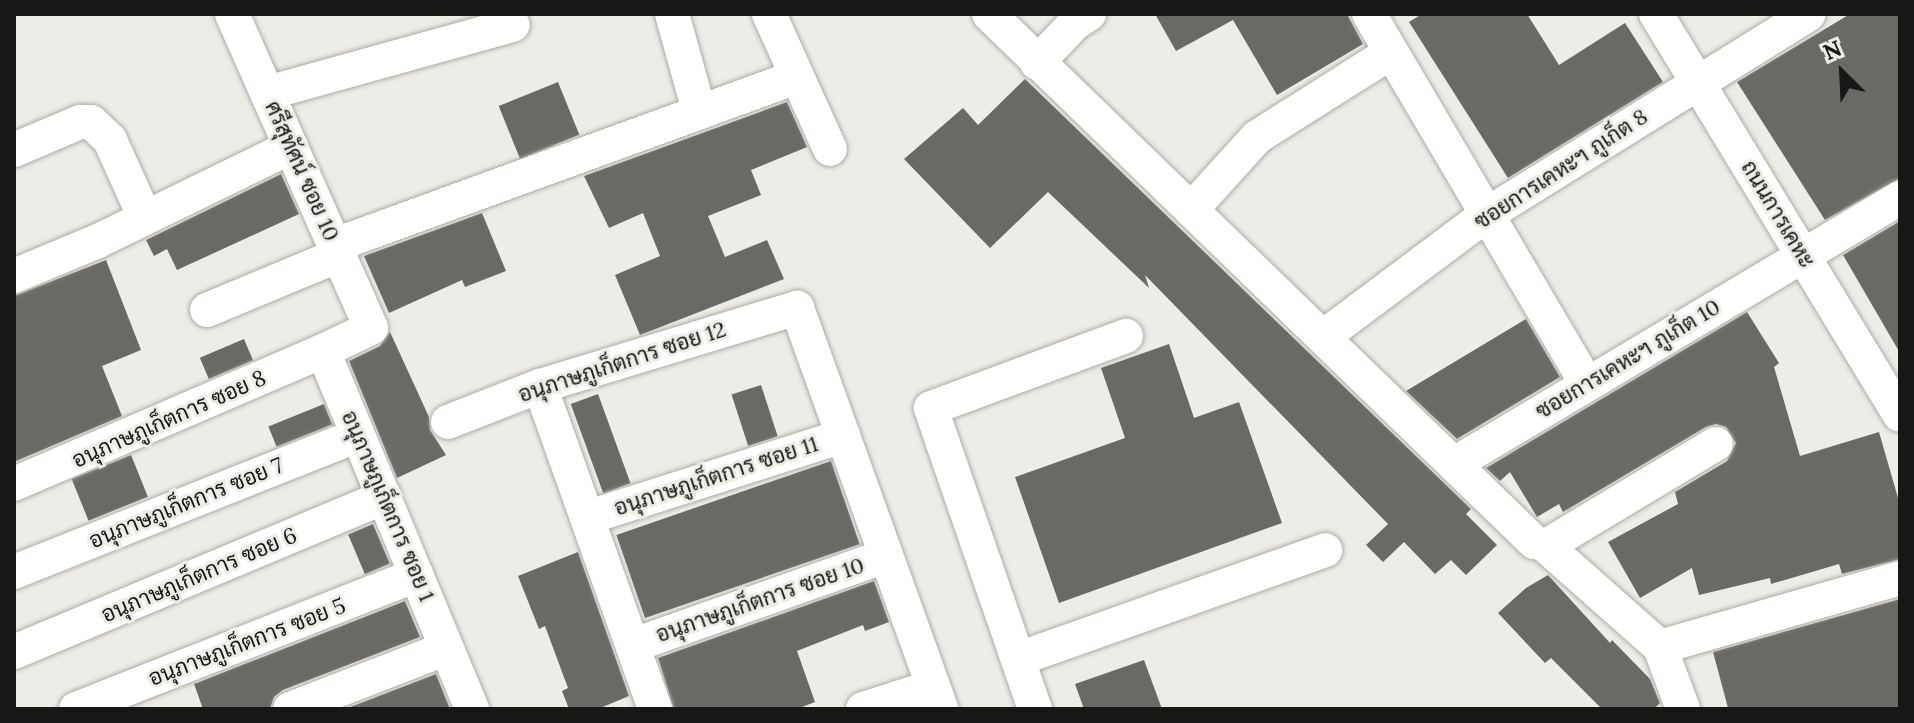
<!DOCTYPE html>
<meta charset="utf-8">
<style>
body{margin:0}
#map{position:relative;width:1914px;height:723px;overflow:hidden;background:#eeece7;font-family:Lora,Sarabun,serif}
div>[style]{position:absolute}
.building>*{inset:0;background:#6b6965;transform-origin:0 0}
.roads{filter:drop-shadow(0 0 2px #adaba6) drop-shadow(0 0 2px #adaba6)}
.minor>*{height:34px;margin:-17px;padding:0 17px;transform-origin:17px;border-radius:17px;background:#fff}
span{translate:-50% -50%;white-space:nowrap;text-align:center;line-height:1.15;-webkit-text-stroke:6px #eeece7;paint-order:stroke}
.street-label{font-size:22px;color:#171715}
.frame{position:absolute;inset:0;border:16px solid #171715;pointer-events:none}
.north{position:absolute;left:1802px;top:32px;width:80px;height:80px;-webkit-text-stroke:6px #eeece7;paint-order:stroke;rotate:336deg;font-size:22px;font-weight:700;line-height:32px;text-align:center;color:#171715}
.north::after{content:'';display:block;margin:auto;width:28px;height:36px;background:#171715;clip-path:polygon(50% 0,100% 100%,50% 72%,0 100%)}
</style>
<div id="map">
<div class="building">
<div style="clip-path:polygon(1155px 14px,1347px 14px,1363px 44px,1277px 95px,1233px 20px,1176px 51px)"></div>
<div style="clip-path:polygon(1422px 14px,1527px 14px,1559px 65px,1625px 23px,1663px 82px,1508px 178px,1409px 22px)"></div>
<div style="clip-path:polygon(1850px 14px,1900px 14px,1900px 178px,1825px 220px,1737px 82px)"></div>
<div style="clip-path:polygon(1025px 79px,1471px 509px,1466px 514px,1497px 545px,1466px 575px,1451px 560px,1435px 574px,1404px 542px,1383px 562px,1366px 545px,1388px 524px,1145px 275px,1149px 288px,1048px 192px,990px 248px,904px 159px,963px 108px,978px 125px)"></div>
<div style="left:558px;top:82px;width:57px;height:64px;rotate:68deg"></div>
<div style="clip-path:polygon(787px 102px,807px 147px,751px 170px,761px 195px,708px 216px,725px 257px,767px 240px,784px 279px,640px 335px,615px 275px,660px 256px,643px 213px,609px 228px,584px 176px)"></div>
<div style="clip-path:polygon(281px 174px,299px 214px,177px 270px,167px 249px,154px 256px,146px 240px)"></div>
<div style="clip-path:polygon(482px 213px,506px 271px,465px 287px,462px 280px,389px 313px,364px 256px)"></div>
<div style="clip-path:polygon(1900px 221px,1900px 353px,1843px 255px)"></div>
<div style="clip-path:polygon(106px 260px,141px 350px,102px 366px,122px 416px,14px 462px,14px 296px)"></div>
<div style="clip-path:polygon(1747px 312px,1779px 363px,1774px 367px,1800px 456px,1879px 432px,1900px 505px,1900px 559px,1842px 574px,1839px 564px,1771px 584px,1770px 578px,1699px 595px,1692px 568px,1640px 598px,1608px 542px,1678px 504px,1675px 492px,1727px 461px,1736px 443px,1726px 427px,1716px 424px,1706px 427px,1563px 512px,1559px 504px,1537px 517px,1510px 472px,1500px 481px,1486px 468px)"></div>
<div style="clip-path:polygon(1526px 319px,1560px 377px,1457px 439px,1406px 391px)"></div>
<div style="clip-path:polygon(390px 332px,429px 417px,430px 430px,446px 455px,397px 478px,349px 361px,380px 346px)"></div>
<div style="left:244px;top:339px;width:23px;height:48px;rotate:67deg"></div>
<div style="clip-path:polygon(1169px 344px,1194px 418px,1239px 402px,1282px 523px,1059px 603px,1015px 477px,1125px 438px,1101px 368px)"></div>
<div style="left:761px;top:385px;width:54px;height:31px;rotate:72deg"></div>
<div style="left:598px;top:394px;width:95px;height:29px;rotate:70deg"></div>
<div style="left:324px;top:404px;width:22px;height:60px;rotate:68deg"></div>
<div style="left:131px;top:455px;width:45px;height:64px;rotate:68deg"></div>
<div style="left:831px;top:461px;width:88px;height:227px;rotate:71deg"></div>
<div style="left:373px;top:524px;width:43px;height:27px;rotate:67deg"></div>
<div style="clip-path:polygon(578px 552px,629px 696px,598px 709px,569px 709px,562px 691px,568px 688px,545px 626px,539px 629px,518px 576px)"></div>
<div style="clip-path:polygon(1548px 575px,1610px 643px,1612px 640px,1650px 679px,1660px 703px,1654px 709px,1602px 709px,1551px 658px,1545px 663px,1498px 613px,1526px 588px)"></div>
<div style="clip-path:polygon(874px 581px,889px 622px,865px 631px,863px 625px,797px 651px,815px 702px,797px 709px,674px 709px,658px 658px)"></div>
<div style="clip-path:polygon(1900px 599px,1900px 709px,1728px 708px,1713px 652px)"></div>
<div style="clip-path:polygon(405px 601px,420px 637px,283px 690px,274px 697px,270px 709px,203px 709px,194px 684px)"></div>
<div style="clip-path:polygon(1144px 660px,1162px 709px,1084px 709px,1075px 684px)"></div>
<div style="clip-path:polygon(436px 674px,450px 709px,345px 709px)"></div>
</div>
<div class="roads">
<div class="minor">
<div style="left:232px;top:14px;width:343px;rotate:66.1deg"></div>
<div style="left:371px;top:328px;width:53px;rotate:154.4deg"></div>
<div style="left:323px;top:351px;width:388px;rotate:67.4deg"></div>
<div style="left:672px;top:14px;width:101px;rotate:74.4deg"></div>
<div style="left:769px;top:14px;width:148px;rotate:65.7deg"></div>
<div style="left:989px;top:14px;width:759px;rotate:44.09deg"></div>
<div style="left:1369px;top:14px;width:427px;rotate:59.5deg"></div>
<div style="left:1656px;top:14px;width:469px;rotate:58.7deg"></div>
<div style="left:1037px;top:63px;width:55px;rotate:-46.5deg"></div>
<div style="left:1075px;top:23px;width:17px;rotate:-33deg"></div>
<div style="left:267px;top:93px;width:255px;rotate:-15.5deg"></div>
<div style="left:14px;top:150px;width:72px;rotate:-23deg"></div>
<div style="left:80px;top:122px;width:11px"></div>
<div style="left:91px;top:122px;width:26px;rotate:43deg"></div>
<div style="left:110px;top:140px;width:85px;rotate:65.8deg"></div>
<div style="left:1191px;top:210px;width:98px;rotate:-47.9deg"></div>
<div style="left:1257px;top:137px;width:157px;rotate:-32.3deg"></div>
<div style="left:335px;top:245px;width:491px;rotate:-20deg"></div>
<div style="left:14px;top:276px;width:91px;rotate:-22.6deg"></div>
<div style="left:98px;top:241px;width:215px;rotate:-26deg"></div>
<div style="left:207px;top:310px;width:143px;rotate:-22.6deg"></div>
<div style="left:1323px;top:337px;width:204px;rotate:-36.8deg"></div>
<div style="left:1486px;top:215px;width:380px;rotate:-31.9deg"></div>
<div style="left:540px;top:386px;width:343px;rotate:70.4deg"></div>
<div style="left:448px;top:422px;width:99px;rotate:-21.4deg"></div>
<div style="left:540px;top:386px;width:269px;rotate:-16.9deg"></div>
<div style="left:797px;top:308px;width:426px;rotate:70.2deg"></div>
<div style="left:1454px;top:464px;width:519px;rotate:-30.81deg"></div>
<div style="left:14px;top:484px;width:336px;rotate:-23.3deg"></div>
<div style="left:589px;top:517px;width:267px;rotate:-17.7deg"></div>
<div style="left:14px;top:572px;width:370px;rotate:-21.7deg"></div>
<div style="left:634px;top:645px;width:266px;rotate:-19.5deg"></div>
<div style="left:1660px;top:647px;width:250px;rotate:-16deg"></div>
<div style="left:14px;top:652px;width:402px;rotate:-22.7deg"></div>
<div style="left:1018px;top:659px;width:326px;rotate:-19.5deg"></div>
<div style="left:76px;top:709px;width:366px;rotate:-21.5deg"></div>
<div style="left:290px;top:709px;width:168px;rotate:-21.2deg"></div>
<div style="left:863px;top:709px;width:72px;rotate:-17.7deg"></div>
<div style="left:1035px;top:709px;width:318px;rotate:-109.1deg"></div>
<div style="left:931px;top:408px;width:208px;rotate:-20.3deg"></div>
<div style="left:1683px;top:709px;width:66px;rotate:-110.4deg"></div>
<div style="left:1660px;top:647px;width:152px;rotate:-138.5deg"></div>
<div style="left:1546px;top:546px;width:198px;rotate:-31deg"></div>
</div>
</div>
<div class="street-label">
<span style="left:1561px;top:169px;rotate:-33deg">ซอยการเคหะฯ ภูเก็ต 8</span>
<span style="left:302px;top:171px;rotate:66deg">ศรีสุทัศน์ ซอย 10</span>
<span style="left:1778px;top:214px;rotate:59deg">ถนนการเคหะ</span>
<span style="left:1628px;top:359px;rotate:-31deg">ซอยการเคหะฯ ภูเก็ต 10</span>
<span style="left:622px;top:362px;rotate:-18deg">อนุภาษภูเก็ตการ ซอย 12</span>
<span style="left:169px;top:419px;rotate:-24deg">อนุภาษภูเก็ตการ ซอย 8</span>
<span style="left:716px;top:476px;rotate:-18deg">อนุภาษภูเก็ตการ ซอย 11</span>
<span style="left:186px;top:503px;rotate:-22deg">อนุภาษภูเก็ตการ ซอย 7</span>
<span style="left:388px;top:506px;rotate:67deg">อนุภาษภูเก็ตการ ซอย 1</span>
<span style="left:199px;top:575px;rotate:-23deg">อนุภาษภูเก็ตการ ซอย 6</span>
<span style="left:760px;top:600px;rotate:-19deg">อนุภาษภูเก็ตการ ซอย 10</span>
<span style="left:247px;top:642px;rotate:-21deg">อนุภาษภูเก็ตการ ซอย 5</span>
</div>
<div class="frame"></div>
<div class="north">N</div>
</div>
